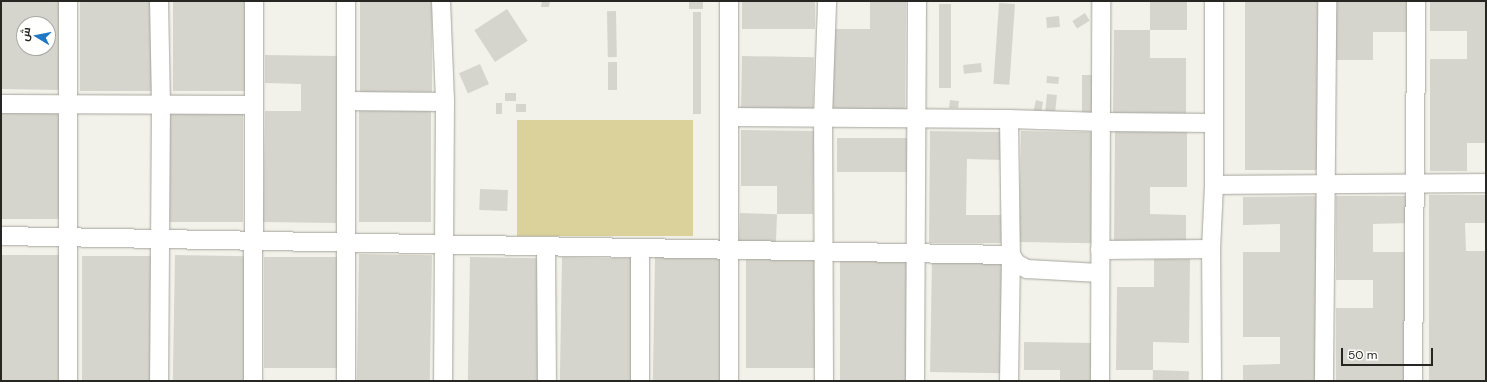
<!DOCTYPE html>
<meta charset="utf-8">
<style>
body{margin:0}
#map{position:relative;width:1487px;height:382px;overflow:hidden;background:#f3f2ea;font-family:"DM Sans",Cairo,sans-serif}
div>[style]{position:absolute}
.green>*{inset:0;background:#dad19b;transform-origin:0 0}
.building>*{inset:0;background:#d6d5cd;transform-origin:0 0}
.roads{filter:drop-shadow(0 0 1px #a5a49d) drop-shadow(0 0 1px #a5a49d)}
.minor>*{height:18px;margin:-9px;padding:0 9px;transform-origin:9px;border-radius:9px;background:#fff}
span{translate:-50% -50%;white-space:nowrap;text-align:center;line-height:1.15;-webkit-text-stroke:3.5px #fffffd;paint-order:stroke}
.frame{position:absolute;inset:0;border:2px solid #262623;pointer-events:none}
.north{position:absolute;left:16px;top:16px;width:40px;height:40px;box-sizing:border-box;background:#fffffd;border:1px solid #a8a8a6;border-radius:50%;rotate:280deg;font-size:11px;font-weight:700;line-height:16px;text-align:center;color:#262623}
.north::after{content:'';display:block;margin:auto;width:14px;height:18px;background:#1e78c5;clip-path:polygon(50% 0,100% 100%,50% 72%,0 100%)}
.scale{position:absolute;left:1341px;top:348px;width:92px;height:18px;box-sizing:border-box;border:2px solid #262623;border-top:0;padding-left:5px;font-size:12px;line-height:14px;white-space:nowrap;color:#262623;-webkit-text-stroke:3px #fffffd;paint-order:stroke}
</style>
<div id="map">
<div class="green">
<div style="left:517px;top:120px;width:176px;height:116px"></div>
</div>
<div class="building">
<div style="clip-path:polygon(evenodd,1px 1px,62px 1px,61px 90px,1px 89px,1px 1px,24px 24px,48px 24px,48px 48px,24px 48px,24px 24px)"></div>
<div style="left:80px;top:1px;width:72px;height:90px"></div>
<div style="left:173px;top:1px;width:73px;height:90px"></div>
<div style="left:360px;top:1px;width:72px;height:91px"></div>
<div style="clip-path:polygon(542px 1px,550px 1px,549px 7px,541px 7px)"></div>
<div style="left:689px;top:1px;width:14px;height:8px"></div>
<div style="left:742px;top:1px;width:73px;height:28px"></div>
<div style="clip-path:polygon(870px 1px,906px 1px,905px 113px,833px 112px,834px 29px,870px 29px)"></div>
<div style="clip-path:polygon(1336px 1px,1410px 1px,1410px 32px,1373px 32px,1373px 60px,1336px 60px)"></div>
<div style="clip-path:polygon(1430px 1px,1486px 1px,1486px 143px,1467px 143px,1467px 171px,1430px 171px,1430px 59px,1467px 59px,1467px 31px,1430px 31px)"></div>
<div style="left:1150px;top:2px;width:37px;height:28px"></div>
<div style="left:1245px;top:2px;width:73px;height:168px"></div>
<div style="left:939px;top:4px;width:12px;height:84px"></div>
<div style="left:1015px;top:4px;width:81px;height:16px;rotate:94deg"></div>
<div style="left:507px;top:9px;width:38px;height:39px;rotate:57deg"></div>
<div style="left:616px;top:11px;width:46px;height:9px;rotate:89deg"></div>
<div style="left:693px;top:12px;width:8px;height:102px"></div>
<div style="left:1085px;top:13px;width:9px;height:15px;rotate:58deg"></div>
<div style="left:1059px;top:16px;width:11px;height:13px;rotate:85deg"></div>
<div style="clip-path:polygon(1114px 30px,1150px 30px,1150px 58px,1186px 58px,1186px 114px,1113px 113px)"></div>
<div style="clip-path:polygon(265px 55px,338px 56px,336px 223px,263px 222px,265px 111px,301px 111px,301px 84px,265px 83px)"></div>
<div style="left:742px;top:56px;width:72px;height:56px;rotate:1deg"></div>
<div style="left:608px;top:62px;width:9px;height:28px"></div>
<div style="left:981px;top:63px;width:9px;height:18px;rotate:84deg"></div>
<div style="left:480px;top:64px;width:22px;height:23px;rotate:66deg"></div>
<div style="left:1082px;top:75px;width:12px;height:38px"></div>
<div style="left:1047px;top:76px;width:12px;height:7px;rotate:5deg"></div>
<div style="left:516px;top:93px;width:8px;height:11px;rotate:90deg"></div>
<div style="left:1047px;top:94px;width:10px;height:18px;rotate:6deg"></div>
<div style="clip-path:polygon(950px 100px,959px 101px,958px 108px,949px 108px)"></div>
<div style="clip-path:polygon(1036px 100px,1043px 102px,1041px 114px,1033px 113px)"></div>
<div style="left:496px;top:103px;width:6px;height:11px"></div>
<div style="left:516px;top:104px;width:10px;height:8px"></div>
<div style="left:1px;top:108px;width:62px;height:111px"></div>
<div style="left:167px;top:111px;width:76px;height:111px"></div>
<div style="left:359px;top:111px;width:72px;height:111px"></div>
<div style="clip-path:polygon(741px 130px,814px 131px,813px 214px,777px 214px,777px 186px,741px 186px)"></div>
<div style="clip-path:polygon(930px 131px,1003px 132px,1003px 160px,967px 159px,966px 215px,1002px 215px,1002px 243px,929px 243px)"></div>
<div style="left:1021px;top:131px;width:73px;height:111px;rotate:1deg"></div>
<div style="clip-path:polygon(1115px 131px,1187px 131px,1187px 187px,1150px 187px,1150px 214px,1186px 215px,1186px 242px,1114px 242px)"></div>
<div style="left:837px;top:138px;width:73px;height:34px"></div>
<div style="left:480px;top:189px;width:28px;height:21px;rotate:2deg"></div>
<div style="clip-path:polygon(1429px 195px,1486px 195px,1486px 223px,1465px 223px,1466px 251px,1486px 251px,1486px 381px,1429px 381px)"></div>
<div style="clip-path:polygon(1316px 196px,1316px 381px,1243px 381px,1243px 365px,1280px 364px,1280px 337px,1243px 337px,1243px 252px,1280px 252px,1280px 224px,1243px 225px,1243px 197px)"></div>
<div style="clip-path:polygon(1336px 196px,1410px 196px,1410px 223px,1373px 224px,1373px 252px,1410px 252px,1410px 381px,1336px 381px,1336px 308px,1373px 308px,1373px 280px,1336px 280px)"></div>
<div style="left:740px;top:213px;width:37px;height:28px;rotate:2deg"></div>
<div style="left:359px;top:254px;width:73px;height:127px;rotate:1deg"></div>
<div style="left:1px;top:255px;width:63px;height:126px"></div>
<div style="left:175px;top:255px;width:72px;height:126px;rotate:1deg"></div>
<div style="left:82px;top:256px;width:73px;height:125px"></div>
<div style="left:264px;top:257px;width:73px;height:111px"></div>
<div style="left:470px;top:257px;width:72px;height:124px;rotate:1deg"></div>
<div style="left:562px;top:257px;width:73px;height:124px;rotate:1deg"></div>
<div style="left:655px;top:257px;width:72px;height:124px;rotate:1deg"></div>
<div style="left:746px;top:257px;width:73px;height:111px"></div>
<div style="left:840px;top:259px;width:72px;height:122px"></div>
<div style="clip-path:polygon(1154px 259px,1190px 259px,1189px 343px,1153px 342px,1153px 370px,1116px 370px,1117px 287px,1154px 287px)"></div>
<div style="left:932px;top:260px;width:72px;height:112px;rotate:1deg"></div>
<div style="clip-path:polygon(1024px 342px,1097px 343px,1096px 381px,1060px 381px,1060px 370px,1024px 370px)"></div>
<div style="left:1153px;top:370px;width:36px;height:11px;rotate:2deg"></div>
</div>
<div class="roads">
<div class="minor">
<div style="left:68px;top:1px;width:380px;rotate:90deg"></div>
<div style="left:159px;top:1px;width:103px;rotate:88.9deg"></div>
<div style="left:161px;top:104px;width:277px;rotate:90.4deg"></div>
<div style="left:346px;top:1px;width:380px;rotate:90deg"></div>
<div style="left:441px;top:1px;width:101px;rotate:87.7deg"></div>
<div style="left:445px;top:102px;width:279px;rotate:90.4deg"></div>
<div style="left:729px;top:1px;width:380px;rotate:90deg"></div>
<div style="left:346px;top:101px;width:99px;rotate:0.6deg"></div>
<div style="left:1px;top:104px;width:253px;rotate:0.2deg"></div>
<div style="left:729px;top:117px;width:280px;rotate:0.4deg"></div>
<div style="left:1009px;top:119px;width:92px;rotate:1.9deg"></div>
<div style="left:1101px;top:122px;width:113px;rotate:0.5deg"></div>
<div style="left:1009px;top:119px;width:136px;rotate:89.2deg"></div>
<div style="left:1011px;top:255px;width:126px;rotate:90.9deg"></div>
<div style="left:1214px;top:185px;width:272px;rotate:-0.4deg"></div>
<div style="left:1px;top:236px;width:1010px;rotate:1.08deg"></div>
<div style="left:1011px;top:255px;width:9px;rotate:58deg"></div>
<div style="left:1016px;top:263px;width:13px;rotate:29deg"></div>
<div style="left:1027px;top:269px;width:72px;rotate:3.2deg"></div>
<div style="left:546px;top:246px;width:135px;rotate:89.6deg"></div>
<div style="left:1100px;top:250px;width:111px;rotate:-0.5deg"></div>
<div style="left:253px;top:381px;width:380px;rotate:-89.8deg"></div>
<div style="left:640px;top:381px;width:133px;rotate:-90deg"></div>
<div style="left:824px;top:381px;width:263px;rotate:-90.2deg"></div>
<div style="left:823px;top:118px;width:117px;rotate:-88deg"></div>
<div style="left:915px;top:381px;width:380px;rotate:-89.7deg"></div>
<div style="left:1100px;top:381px;width:380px;rotate:-89.8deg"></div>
<div style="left:1212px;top:381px;width:132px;rotate:-90.4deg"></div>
<div style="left:1211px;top:249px;width:64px;rotate:-87.3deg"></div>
<div style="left:1214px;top:185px;width:184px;rotate:-90deg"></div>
<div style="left:1324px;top:381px;width:380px;rotate:-89.5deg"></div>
<div style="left:1413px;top:381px;width:380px;rotate:-89.5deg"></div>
</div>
</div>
<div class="frame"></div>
<div class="north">ش</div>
<div class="scale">50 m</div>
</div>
